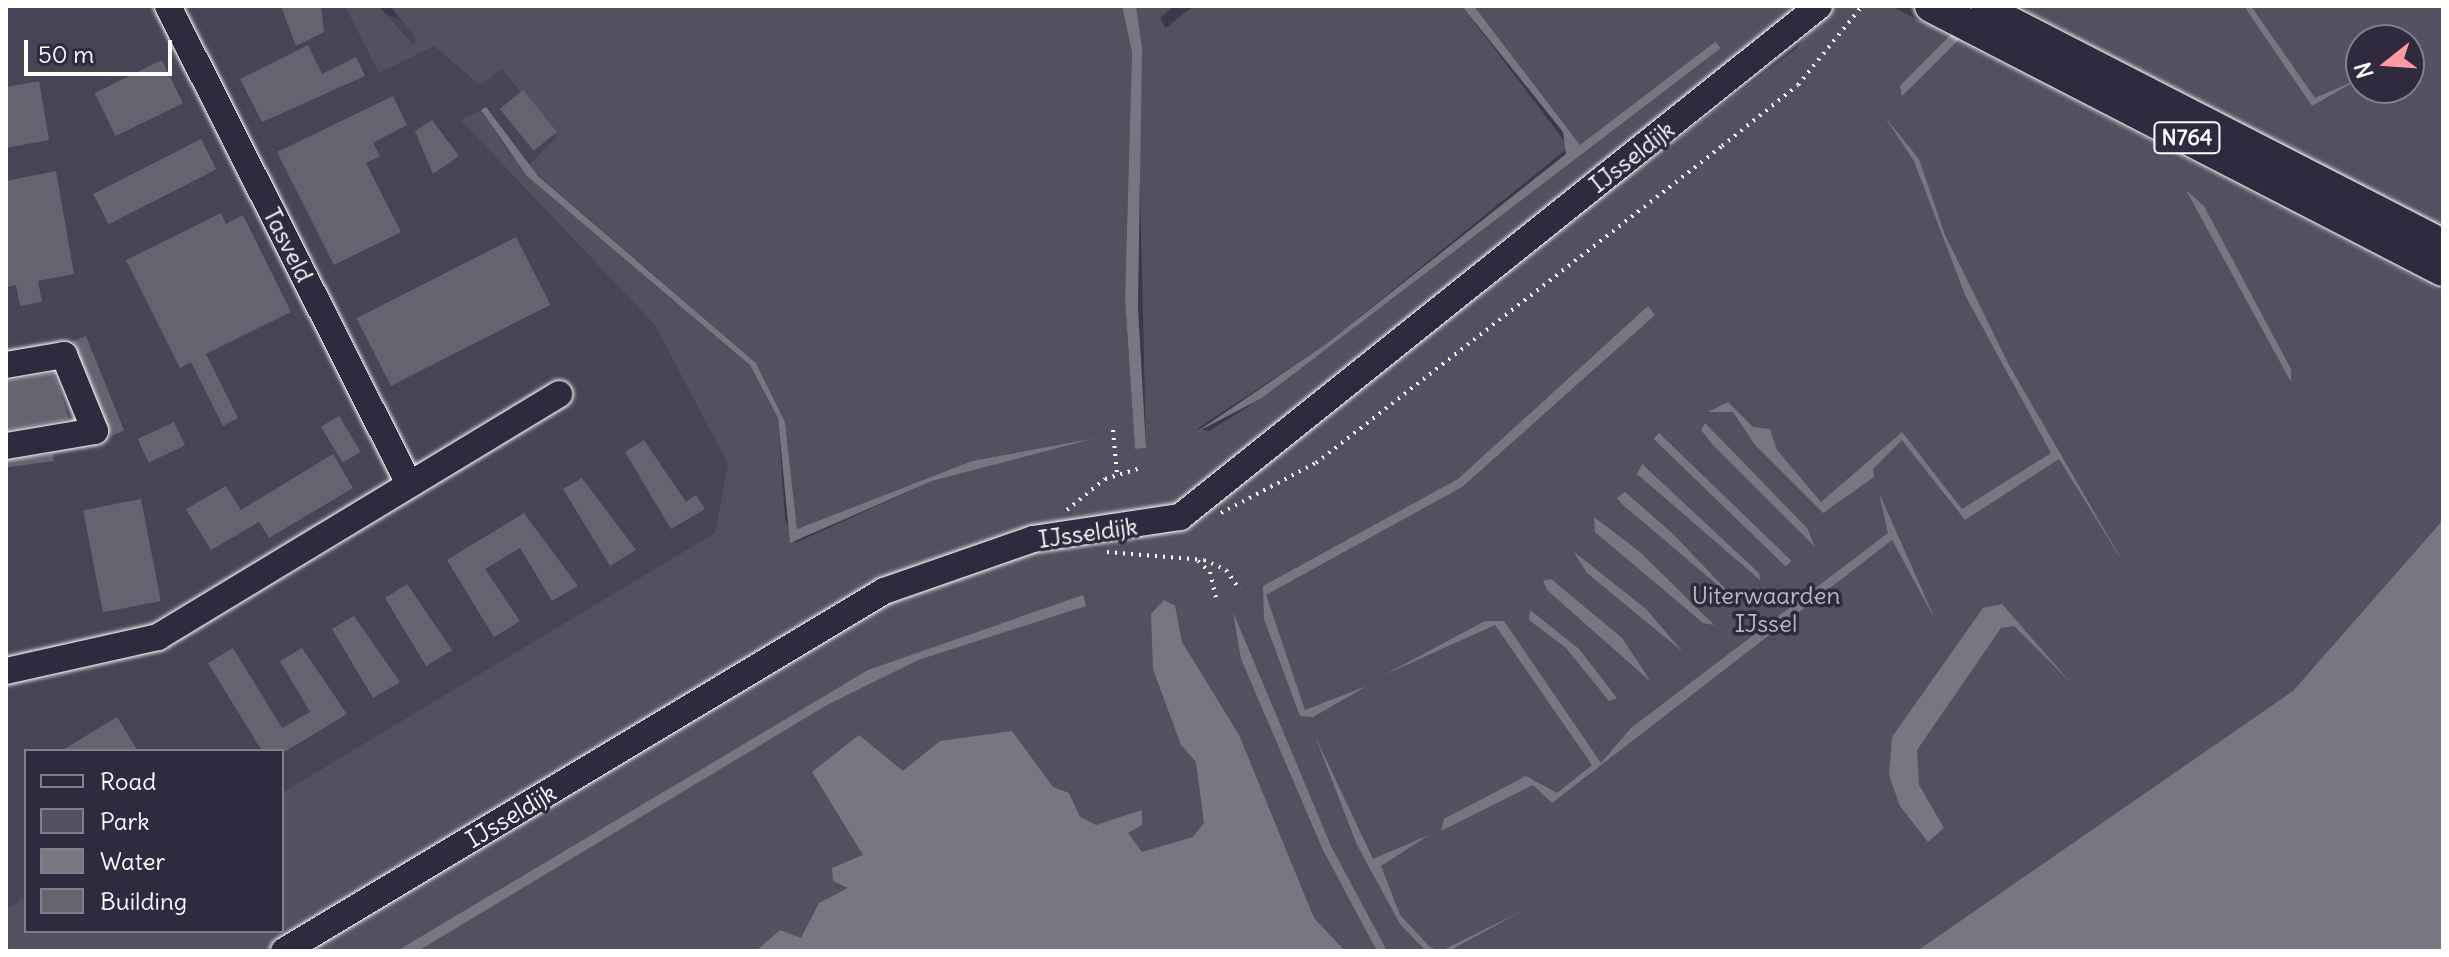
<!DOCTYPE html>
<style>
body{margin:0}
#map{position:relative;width:2449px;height:957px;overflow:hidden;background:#3c3749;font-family:Delius,sans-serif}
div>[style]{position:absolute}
.built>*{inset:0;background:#494455}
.green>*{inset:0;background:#555060}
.water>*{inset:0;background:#797682;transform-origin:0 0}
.building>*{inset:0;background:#666270;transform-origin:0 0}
.path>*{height:4px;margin-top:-2px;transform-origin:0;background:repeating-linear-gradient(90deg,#fff 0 2px,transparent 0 8px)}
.roads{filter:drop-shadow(0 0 2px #fff) drop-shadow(0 0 2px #fff)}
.minor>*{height:26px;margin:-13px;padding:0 13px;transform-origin:13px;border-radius:13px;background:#2f2a3d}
.major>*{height:32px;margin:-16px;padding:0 16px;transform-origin:16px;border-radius:16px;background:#2f2a3d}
span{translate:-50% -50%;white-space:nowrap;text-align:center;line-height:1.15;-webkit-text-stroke:7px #2f2a3d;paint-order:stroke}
.shield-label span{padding:2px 6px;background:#2f2a3d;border:2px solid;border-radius:6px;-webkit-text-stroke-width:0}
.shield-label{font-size:22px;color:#fff;font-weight:700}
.street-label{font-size:24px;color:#fff}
.park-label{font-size:24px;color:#bbb9bf}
.frame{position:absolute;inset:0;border:8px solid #fff;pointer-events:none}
.legend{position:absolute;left:24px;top:749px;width:260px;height:184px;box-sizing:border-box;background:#2f2a3d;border:2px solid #827f8b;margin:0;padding:10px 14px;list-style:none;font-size:24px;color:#fff}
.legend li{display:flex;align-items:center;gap:16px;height:40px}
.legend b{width:40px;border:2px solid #827f8b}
.north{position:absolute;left:2345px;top:24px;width:80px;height:80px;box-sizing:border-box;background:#2f2a3d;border:2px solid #827f8b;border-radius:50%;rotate:253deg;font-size:22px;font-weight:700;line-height:32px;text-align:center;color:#fff}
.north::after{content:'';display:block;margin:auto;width:28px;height:36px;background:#ff9aa2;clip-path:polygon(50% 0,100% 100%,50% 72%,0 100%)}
.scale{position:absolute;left:24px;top:40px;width:148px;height:36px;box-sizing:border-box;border:4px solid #fff;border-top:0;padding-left:10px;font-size:24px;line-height:28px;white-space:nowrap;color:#fff;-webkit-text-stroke:6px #2f2a3d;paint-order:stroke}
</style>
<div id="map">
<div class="built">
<div style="clip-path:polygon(6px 6px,365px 6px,520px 64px,764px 457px,757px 561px,282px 901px,282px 751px,26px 751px,26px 931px,212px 951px,6px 951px)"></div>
</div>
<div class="green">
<div style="clip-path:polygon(345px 6px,379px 6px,413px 45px,418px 40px,390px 6px,1122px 6px,1132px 52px,1125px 298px,1135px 449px,1146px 448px,1136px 6px,1174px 6px,1160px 18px,1166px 28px,1193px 6px,1462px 6px,1569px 147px,1326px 344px,1197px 429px,1209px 431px,1262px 398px,1721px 48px,1580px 145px,1474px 6px,1812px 6px,1184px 509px,984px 545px,273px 951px,9px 951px,6px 910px,23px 897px,26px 931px,282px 931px,282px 793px,715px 533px,728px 464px,655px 325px,461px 120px,481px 110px,509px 153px,750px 365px,778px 418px,785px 519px,795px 543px,932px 481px,1096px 438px,972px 461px,797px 529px,785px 422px,756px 363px,528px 166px,557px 136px,502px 69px,480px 85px,434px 46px,379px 73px)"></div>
<div style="clip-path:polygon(1829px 6px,1891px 6px,2443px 292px,2443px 621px,2121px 951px,297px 951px,891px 597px,996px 555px,1160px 529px,1796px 49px)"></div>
<div style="clip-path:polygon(evenodd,2017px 6px,2443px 6px,2443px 229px,2017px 6px,2361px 40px,2409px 40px,2409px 88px,2361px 88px,2361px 40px)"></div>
</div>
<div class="water">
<div style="clip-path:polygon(1122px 6px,1136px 6px,1142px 48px,1138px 307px,1146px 448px,1135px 449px,1125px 298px,1132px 52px)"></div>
<div style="clip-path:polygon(1462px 6px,1474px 6px,1580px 145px,1715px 42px,1721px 48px,1262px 398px,1195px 433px,1326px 344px,1566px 154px,1563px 132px)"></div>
<div style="clip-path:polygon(1979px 6px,1993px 6px,1902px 96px,1900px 86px)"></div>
<div style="clip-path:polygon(2244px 6px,2251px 6px,2315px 98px,2361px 78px,2312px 106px)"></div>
<div style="clip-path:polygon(486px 107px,538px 176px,756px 363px,785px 422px,797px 529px,972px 461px,1096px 438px,932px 481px,790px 543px,778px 418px,750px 365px,527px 176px,481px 110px)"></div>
<div style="clip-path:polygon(1884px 116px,1919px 159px,1945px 235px,2009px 365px,2126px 567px,2059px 459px,1965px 520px,1902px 440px,1873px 469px,1874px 477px,1823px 513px,1755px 445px,1733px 412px,1708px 412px,1728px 402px,1753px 427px,1770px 429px,1777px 450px,1821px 502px,1902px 432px,1962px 509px,2051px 453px,1965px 295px,1914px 161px)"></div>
<div style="clip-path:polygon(2186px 190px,2204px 206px,2291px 369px,2291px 382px)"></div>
<div style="clip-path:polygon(1648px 306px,1655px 315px,1462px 487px,1266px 595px,1305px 710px,1367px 686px,1313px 717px,1300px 716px,1264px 619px,1263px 586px,1458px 479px)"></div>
<div style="clip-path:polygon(1705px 423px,1807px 528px,1815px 547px,1713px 445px,1701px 430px)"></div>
<div style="left:1659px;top:433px;width:184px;height:8px;rotate:44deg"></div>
<div style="clip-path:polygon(1642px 464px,1759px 573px,1760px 580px,1637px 474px)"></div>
<div style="clip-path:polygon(1625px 492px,1673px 534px,1741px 605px,1622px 504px,1617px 498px)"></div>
<div style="clip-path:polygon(1879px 493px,1936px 621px,1892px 540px,1552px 803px,1533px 785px,1441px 831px,1444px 819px,1526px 776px,1557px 793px,1592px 765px,1495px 625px,1384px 675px,1485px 621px,1504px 621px,1601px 763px,1631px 728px,1888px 533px)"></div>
<div style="clip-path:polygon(1594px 517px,1640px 552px,1714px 625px,1703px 623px,1595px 532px)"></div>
<div style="clip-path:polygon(2443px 520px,2443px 951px,1917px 951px,2293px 691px)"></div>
<div style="clip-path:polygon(1573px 551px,1646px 609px,1683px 652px,1587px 573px)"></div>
<div style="clip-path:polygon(1551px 579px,1622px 638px,1651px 682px,1547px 590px,1543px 581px)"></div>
<div style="clip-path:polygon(1083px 595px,1086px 606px,918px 660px,827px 705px,418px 951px,397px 951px,868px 670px)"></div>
<div style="clip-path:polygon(1164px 600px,1175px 606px,1182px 642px,1239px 735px,1314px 918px,1345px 951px,756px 951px,780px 930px,801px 938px,819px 903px,848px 888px,833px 881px,832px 868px,863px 855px,812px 772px,859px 735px,903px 771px,940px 741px,1012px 731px,1053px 787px,1069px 793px,1080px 817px,1096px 825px,1142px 810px,1142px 825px,1128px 833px,1142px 852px,1193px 837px,1204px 823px,1196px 762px,1181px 745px,1153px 669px,1151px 614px)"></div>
<div style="clip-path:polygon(2002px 604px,2071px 683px,2014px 626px,2001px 628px,1917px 750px,1919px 785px,1944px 828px,1928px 842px,1900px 806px,1889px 775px,1892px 737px,1983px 608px)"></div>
<div style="clip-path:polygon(1530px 610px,1579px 649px,1617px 698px,1609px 701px,1566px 648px,1529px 620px)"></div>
<div style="clip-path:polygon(1233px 612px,1331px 846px,1387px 951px,1377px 951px,1323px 850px,1241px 659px)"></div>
<div style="clip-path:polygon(1315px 736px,1373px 859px,1429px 835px,1381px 866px,1400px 915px,1430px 947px,1441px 951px,1522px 911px,1449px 951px,1426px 951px,1400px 924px,1357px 845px)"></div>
</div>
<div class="building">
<div style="clip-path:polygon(281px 6px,321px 6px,324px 32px,296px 46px)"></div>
<div style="clip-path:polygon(308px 45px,322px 74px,356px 57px,365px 76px,262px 122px,240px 79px)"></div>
<div style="left:162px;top:60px;width:48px;height:75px;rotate:64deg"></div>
<div style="clip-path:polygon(39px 81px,49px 140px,6px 148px,6px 87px)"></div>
<div style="left:523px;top:90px;width:54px;height:30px;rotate:51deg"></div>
<div style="clip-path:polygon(393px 96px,407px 125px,373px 143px,380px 156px,366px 163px,401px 232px,334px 265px,277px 152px)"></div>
<div style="clip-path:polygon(432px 120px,459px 156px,433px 174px,415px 131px)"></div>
<div style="left:201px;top:139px;width:34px;height:121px;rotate:63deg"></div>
<div style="clip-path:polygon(56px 171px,74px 274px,38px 281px,42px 302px,20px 306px,16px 285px,6px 287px,6px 181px)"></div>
<div style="clip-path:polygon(221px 213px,226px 224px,243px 215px,291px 312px,206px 354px,238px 418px,223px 426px,191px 362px,180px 368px,126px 260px)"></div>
<div style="left:516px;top:237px;width:76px;height:179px;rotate:63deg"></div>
<div style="left:86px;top:336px;width:102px;height:14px;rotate:68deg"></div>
<div style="clip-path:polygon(54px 373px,69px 419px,6px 430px,6px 381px)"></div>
<div style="left:339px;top:416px;width:42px;height:21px;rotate:59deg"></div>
<div style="left:174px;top:422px;width:26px;height:40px;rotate:65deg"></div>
<div style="clip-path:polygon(644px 440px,686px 502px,696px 495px,705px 509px,671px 529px,625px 452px)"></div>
<div style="left:53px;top:454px;width:7px;height:48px;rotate:82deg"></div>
<div style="clip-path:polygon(333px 454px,353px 488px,269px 538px,259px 522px,211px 550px,186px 509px,226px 486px,241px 510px)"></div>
<div style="clip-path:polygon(582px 478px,636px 550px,610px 566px,563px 489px)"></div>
<div style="left:141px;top:499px;width:104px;height:59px;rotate:79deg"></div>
<div style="clip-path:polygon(524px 513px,578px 586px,552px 601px,520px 548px,485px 569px,520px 621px,494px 637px,447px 560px)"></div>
<div style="clip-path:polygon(407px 584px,452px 650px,426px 666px,385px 598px)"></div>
<div style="clip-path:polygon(354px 616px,400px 682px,373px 698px,332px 629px)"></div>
<div style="clip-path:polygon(233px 648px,282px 728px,310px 712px,280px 661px,302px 648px,347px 714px,286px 751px,262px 751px,208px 663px)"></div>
<div style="clip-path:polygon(117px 717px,138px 751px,61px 751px)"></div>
</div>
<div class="path">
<div style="left:1113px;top:430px;width:44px;rotate:84.8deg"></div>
<div style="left:1067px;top:510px;width:49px;rotate:-39.2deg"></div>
<div style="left:1105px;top:479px;width:37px;rotate:-17deg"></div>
<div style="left:1221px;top:513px;width:107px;rotate:-27.8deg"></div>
<div style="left:1316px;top:463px;width:515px;rotate:-37.98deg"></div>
<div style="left:1722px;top:146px;width:97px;rotate:-38.8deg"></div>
<div style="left:1798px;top:85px;width:102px;rotate:-51deg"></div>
<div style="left:1107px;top:552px;width:97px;rotate:4.7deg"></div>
<div style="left:1204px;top:560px;width:24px;rotate:24deg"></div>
<div style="left:1226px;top:570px;width:24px;rotate:55deg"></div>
<div style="left:1198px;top:561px;width:16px;rotate:43deg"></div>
<div style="left:1210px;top:572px;width:26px;rotate:77deg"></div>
</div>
<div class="roads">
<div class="minor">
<div style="left:168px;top:6px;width:535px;rotate:63.24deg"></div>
<div style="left:1984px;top:6px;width:516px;rotate:27.21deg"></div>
<div style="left:6px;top:365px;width:59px;rotate:-9.8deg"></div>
<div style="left:64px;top:355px;width:82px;rotate:67.8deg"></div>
<div style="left:95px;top:431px;width:90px;rotate:170.4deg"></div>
<div style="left:6px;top:671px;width:156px;rotate:-12.6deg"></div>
<div style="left:158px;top:637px;width:469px;rotate:-31.2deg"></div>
<div style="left:284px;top:951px;width:700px;rotate:-30.96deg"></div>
<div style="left:884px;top:591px;width:158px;rotate:-19.2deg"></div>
<div style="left:1033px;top:539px;width:149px;rotate:-8.5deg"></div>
<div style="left:1180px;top:517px;width:818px;rotate:-38.65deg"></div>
</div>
<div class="major">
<div style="left:1931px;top:6px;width:576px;rotate:27.28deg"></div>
</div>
</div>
<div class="shield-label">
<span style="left:2187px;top:138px">N764</span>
</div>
<div class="street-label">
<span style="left:1632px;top:157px;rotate:-38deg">IJsseldijk</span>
<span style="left:288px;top:245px;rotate:63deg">Tasveld</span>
<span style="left:1088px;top:533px;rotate:-8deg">IJsseldijk</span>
<span style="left:511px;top:816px;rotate:-31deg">IJsseldijk</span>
</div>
<div class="park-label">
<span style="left:1766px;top:610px">Uiterwaarden<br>IJssel</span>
</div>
<div class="frame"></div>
<ul class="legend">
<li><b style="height:10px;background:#2f2a3d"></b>Road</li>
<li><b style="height:22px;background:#555060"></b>Park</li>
<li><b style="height:22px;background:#797682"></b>Water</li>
<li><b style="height:22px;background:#666270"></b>Building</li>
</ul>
<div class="north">N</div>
<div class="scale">50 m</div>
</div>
